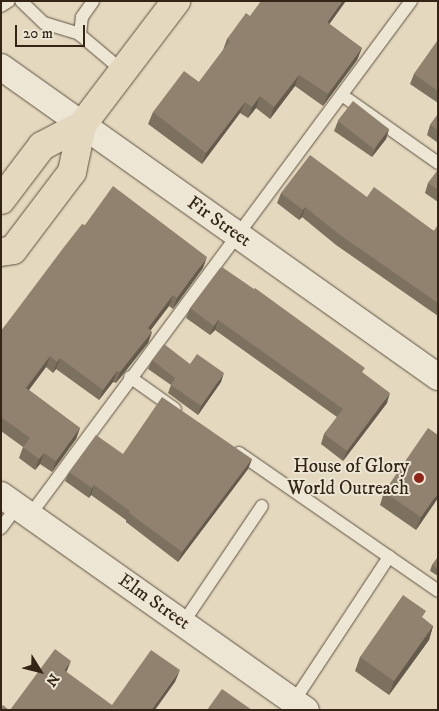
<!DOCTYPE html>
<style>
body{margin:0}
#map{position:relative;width:439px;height:711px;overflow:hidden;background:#e4d9bf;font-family:"IM FELL DW Pica",serif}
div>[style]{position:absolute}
.roads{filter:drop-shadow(0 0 1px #605140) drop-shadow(0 0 1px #605140)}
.lane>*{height:12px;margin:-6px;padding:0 6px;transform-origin:6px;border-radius:6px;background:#ede6d5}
.street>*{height:26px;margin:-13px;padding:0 13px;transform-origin:13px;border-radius:13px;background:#ede6d5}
.primary>*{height:28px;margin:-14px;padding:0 14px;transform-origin:14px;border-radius:14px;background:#e4d9bf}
.wall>*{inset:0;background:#7c705f}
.shaded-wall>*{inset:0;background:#655b4d}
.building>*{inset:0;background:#90826e;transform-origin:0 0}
.dots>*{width:14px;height:14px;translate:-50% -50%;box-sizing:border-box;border:2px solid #ede6d5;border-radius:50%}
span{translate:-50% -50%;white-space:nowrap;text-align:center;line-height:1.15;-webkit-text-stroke:4px #ede6d5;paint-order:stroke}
.street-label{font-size:19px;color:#342416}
.poi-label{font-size:19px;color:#342416}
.right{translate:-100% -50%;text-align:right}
.frame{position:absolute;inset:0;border:2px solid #342416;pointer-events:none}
.north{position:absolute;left:15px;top:646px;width:50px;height:50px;-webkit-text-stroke:4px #ede6d5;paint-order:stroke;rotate:126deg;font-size:14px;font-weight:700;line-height:20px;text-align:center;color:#342416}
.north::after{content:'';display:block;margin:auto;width:18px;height:22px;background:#342416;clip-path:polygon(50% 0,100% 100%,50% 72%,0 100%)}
.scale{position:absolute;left:15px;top:25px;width:70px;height:22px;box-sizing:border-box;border:2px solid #342416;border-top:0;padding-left:6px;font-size:15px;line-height:18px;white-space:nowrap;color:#342416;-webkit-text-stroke:4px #ede6d5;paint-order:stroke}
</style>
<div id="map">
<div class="roads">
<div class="lane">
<div style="left:21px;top:1px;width:32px;rotate:44deg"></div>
<div style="left:44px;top:23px;width:37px;rotate:17deg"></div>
<div style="left:79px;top:34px;width:57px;rotate:40.1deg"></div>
<div style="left:1px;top:6px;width:9px;rotate:-32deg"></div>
<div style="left:80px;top:35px;width:18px;rotate:-84deg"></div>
<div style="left:82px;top:17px;width:19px;rotate:-55deg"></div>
<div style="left:342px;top:95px;width:118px;rotate:35.3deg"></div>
<div style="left:130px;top:377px;width:55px;rotate:35.4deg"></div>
<div style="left:239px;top:453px;width:242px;rotate:34.7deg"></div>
<div style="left:30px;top:515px;width:640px;rotate:-53.45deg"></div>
<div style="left:1px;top:528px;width:26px;rotate:-53deg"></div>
<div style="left:183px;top:623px;width:141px;rotate:-56deg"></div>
<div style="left:294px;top:701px;width:173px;rotate:-56.6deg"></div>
</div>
<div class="street">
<div style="left:1px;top:67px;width:536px;rotate:35.35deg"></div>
<div style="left:1px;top:495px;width:373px;rotate:35.2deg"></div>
</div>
<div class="primary">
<div style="left:1px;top:200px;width:68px;rotate:-52.8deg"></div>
<div style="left:42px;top:146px;width:45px;rotate:-27.7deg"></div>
<div style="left:1px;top:252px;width:12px;rotate:-9deg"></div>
<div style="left:13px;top:250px;width:98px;rotate:-52.9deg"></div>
<div style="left:72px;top:172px;width:48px;rotate:-78deg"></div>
<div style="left:82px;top:125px;width:156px;rotate:-52.8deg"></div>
</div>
</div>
<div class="wall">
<div style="clip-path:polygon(250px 16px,329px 24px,362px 48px,357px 60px,323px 106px,295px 86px,270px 119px,256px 108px,248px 118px,240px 113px,202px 164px,148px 124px,153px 112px,199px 82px,223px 50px,227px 39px)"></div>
<div style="clip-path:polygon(438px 40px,438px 103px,410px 84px,414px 74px)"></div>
<div style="clip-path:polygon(438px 114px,438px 143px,427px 135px,430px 125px)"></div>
<div style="clip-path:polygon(338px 121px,389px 129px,386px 139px,372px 157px,334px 131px)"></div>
<div style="clip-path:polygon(438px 170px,438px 202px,425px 193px,428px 183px)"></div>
<div style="clip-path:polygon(281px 193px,367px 197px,434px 231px,438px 225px,438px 316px,336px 245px,302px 217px,299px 220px,277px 203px)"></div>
<div style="clip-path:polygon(85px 225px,203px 268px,173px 309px,169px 306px,150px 331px,152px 332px,148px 343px,135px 359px,116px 383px,113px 382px,99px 400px,56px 369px,53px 373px,46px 367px,29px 390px,80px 428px,76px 439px,52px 472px,40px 464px,35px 470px,19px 458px,23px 447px,1px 431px,1px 331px)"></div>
<div style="clip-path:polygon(190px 308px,363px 373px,387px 403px,343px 461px,321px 444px,324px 434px,337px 417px,215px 330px,210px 335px,186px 318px)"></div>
<div style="clip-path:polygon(152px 360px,190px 364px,221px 382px,198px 415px,168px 393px,171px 385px,148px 369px)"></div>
<div style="clip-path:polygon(123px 454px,252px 459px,248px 469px,178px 562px,126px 522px,126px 520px,91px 495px,89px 498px,65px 481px,69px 472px)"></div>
<div style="clip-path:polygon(384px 492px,438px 498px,416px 530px,380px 505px)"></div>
<div style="clip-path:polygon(438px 557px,438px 576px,430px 571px,432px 565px)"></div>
<div style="clip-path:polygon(423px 619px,433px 626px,429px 640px,389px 695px,355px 671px,360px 657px)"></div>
</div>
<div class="shaded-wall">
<div style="clip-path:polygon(342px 1px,346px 1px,323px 33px,327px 22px)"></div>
<div style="clip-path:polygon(362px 48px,357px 60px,323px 106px,328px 94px)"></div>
<div style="clip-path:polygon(299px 75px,295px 86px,270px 119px,274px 107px)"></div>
<div style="clip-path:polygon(260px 96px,256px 108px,248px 118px,252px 107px)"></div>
<div style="clip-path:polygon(245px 102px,240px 113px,202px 164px,206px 153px)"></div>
<div style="clip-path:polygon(389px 129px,386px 139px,372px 157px,376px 147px)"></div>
<div style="clip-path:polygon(305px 207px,302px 217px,299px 220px,303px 210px)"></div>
<div style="clip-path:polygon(207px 257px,203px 268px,173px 309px,177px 298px)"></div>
<div style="clip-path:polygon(173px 295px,169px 306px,144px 339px,148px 328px)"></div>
<div style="clip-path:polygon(218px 320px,215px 330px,210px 335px,214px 326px)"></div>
<div style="clip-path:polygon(152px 332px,148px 343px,116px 383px,120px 372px)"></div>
<div style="clip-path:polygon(50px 356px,46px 367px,22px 399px,26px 388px)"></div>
<div style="clip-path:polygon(60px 358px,56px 369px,53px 373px,57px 362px)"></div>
<div style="clip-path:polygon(117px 371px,113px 382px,99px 400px,103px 390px)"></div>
<div style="clip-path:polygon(224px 373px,221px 382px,198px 415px,201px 406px)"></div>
<div style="clip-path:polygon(390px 393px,387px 403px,343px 461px,347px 451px)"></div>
<div style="clip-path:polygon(80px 428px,76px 439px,52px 472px,56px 461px)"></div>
<div style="clip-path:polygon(44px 453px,40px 464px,35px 470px,39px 459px)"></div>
<div style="clip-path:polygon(252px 459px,248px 469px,178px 562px,182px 552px)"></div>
<div style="clip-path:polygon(94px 485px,91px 495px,89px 498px,92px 488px)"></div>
<div style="clip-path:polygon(438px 493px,438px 498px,416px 530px,421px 517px)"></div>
<div style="clip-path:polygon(433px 626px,429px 640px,389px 695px,394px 681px)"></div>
<div style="clip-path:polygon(71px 661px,66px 673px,64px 670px)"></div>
<div style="clip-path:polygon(180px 670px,175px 682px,155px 710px,151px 710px)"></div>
</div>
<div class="building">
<div style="clip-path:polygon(261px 1px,342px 1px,327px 22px,362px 48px,328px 94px,299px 75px,274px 107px,260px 96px,252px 107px,245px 102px,206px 153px,153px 112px,184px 71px,199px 82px,230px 41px,227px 39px,246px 13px,250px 16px)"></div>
<div style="clip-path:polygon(438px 40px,438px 91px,414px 74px)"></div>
<div style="left:353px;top:101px;width:46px;height:25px;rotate:38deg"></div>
<div style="clip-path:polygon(438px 114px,438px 130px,430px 125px)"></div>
<div style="clip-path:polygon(310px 155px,367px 197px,374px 187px,434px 231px,438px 225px,438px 303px,340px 235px,305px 207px,303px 210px,281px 193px)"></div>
<div style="clip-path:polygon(438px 170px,438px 190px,428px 183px)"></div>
<div style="clip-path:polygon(113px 186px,207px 257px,177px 298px,173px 295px,148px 328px,152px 332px,139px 348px,120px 372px,117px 371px,103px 390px,60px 358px,57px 362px,50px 356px,26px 388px,80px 428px,56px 461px,44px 453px,39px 459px,23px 447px,30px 438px,1px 417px,1px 331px,64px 247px,82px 224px,85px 225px)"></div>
<div style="clip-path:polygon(222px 267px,254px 289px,255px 288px,365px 368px,362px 372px,390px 393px,347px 451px,324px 434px,343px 409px,218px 320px,214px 326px,190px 308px,220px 268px)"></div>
<div style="clip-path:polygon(164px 344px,190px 364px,197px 354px,224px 373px,201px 406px,171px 385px,175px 378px,152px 360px)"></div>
<div style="clip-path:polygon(162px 397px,252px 459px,182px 552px,129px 513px,130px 511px,94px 485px,92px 488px,69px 472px,96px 435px,123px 454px)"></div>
<div style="clip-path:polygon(428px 428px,438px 435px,438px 493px,421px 517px,384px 492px)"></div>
<div style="clip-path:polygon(438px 557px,438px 569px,432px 565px)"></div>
<div style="clip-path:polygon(403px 595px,426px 611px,422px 617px,433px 626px,394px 681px,360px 657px)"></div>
<div style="clip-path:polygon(55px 649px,71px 661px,64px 670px,112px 705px,151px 650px,180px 670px,151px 710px,10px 710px)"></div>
<div style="clip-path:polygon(222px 689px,252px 710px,207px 710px)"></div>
<div style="clip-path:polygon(3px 705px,9px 710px,1px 710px,1px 708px)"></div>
</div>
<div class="dots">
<div style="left:419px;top:478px;background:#8f2418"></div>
</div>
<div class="street-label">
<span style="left:219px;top:222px;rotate:35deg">Fir Street</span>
<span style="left:154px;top:602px;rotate:35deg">Elm Street</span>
</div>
<div class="poi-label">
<span class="right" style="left:409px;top:478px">House of Glory<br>World Outreach</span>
</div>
<div class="frame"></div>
<div class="north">N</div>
<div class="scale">20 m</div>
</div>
